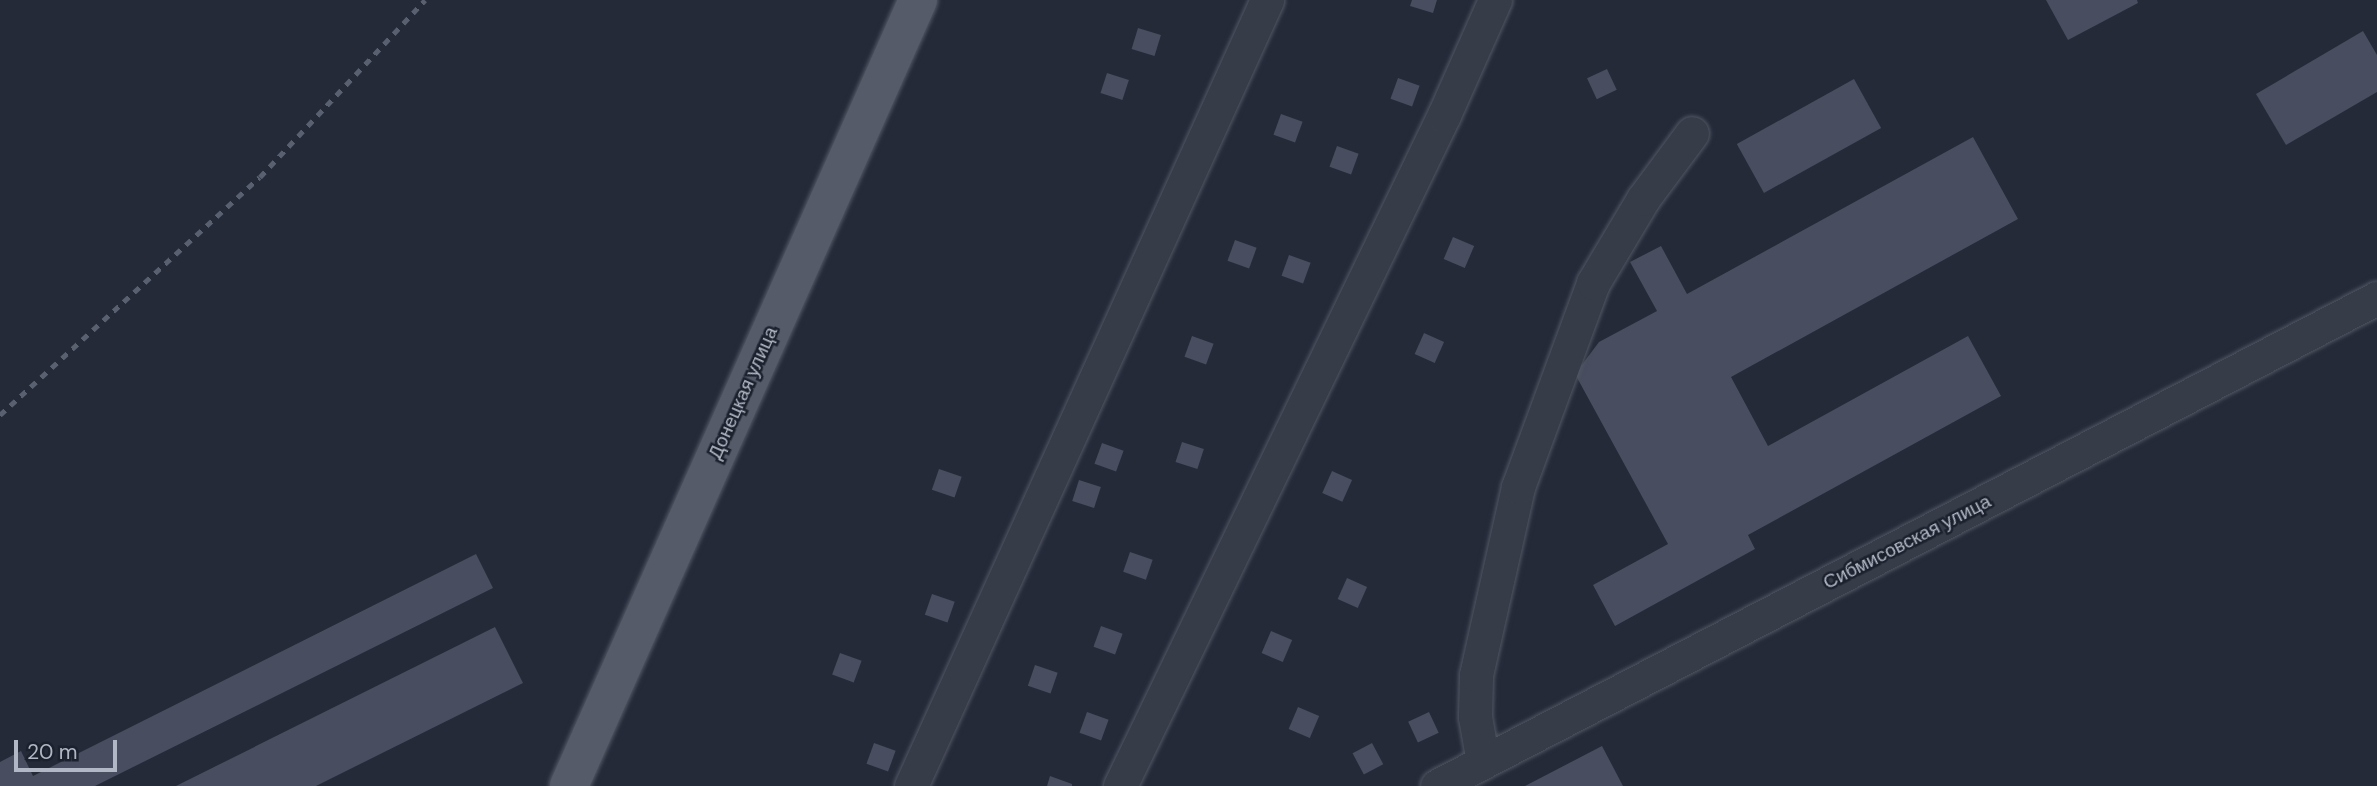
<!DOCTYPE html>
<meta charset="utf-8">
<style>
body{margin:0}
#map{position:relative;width:2377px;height:786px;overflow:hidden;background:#242a38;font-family:"DM Sans",sans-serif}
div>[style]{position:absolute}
.building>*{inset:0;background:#484d5f;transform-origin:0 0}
.roads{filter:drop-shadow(0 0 2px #525764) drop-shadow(0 0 2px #525764)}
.minor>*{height:33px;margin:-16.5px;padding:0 16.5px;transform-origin:16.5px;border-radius:16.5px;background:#373c49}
.major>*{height:38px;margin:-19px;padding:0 19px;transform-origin:19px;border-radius:19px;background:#555b69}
.rail>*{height:5px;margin-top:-2.5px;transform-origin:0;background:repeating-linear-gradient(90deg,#596070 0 7px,transparent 0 14px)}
span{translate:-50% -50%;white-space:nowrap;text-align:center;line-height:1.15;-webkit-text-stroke:5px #1c212e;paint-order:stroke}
.street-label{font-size:19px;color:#b2b7c5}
.scale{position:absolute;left:14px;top:740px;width:103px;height:32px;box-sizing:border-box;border:4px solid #b2b7c5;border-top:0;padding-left:9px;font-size:21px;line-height:24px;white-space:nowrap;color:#b2b7c5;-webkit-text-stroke:5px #1c212e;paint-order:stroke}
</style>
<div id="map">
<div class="building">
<div style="clip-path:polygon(1412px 0,1437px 0,1433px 13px,1410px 6px)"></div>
<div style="clip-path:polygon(2046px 0,2137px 0,2138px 3px,2068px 40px)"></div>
<div style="left:1138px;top:28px;width:24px;height:22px;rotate:17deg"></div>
<div style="clip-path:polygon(2363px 31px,2377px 55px,2377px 92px,2286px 145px,2256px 94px)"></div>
<div style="left:1607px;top:69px;width:23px;height:22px;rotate:65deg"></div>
<div style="left:1107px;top:73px;width:23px;height:21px;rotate:18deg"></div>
<div style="left:1398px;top:78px;width:23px;height:22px;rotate:20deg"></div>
<div style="left:1854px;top:79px;width:56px;height:134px;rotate:61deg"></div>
<div style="left:1281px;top:114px;width:23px;height:22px;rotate:20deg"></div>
<div style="clip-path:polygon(1973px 137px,2018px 219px,1731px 377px,1768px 446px,1968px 336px,2001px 396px,1748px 535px,1755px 549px,1615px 626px,1593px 585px,1668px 544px,1575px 374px,1599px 342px,1657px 311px,1630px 262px,1661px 246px,1687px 294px)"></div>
<div style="left:1337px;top:146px;width:23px;height:22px;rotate:20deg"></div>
<div style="left:1453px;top:237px;width:23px;height:24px;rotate:23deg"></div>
<div style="left:1235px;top:240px;width:23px;height:22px;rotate:20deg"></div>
<div style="left:1289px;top:255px;width:23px;height:22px;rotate:20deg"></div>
<div style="left:1424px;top:333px;width:22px;height:23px;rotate:24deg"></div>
<div style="left:1192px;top:336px;width:23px;height:22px;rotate:20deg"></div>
<div style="left:1182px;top:442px;width:23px;height:21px;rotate:18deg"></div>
<div style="left:1102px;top:443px;width:23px;height:22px;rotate:20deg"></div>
<div style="left:939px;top:469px;width:24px;height:22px;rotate:19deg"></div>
<div style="left:1332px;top:471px;width:22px;height:24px;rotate:24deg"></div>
<div style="left:1079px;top:480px;width:23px;height:22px;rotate:18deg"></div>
<div style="left:1130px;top:552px;width:24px;height:21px;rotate:19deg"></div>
<div style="clip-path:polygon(476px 554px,493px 588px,95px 786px,0 786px,0 762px,21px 751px,33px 776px)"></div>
<div style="left:1347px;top:578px;width:22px;height:23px;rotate:24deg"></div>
<div style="left:932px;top:594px;width:24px;height:22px;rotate:19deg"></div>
<div style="left:1101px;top:626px;width:23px;height:22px;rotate:20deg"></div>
<div style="clip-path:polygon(495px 627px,523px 683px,316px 786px,176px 786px)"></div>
<div style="left:1271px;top:631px;width:23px;height:24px;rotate:23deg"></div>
<div style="left:840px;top:653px;width:23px;height:23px;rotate:20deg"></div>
<div style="left:1035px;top:665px;width:24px;height:22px;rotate:19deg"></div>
<div style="left:1298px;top:707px;width:23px;height:24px;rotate:23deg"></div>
<div style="left:1087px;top:712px;width:23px;height:22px;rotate:20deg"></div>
<div style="left:1429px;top:712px;width:23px;height:23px;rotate:65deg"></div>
<div style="left:874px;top:743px;width:23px;height:22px;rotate:20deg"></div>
<div style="left:1372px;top:743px;width:24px;height:22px;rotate:62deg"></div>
<div style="clip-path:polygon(1602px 746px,1623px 786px,1525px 786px)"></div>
<div style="clip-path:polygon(1050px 776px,1072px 784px,1072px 786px,1047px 786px)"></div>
</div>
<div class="roads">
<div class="minor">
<div style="left:1483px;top:762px;width:46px;rotate:-100.1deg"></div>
<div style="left:1475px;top:717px;width:42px;rotate:-88.6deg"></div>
<div style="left:1476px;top:675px;width:193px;rotate:-77.4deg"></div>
<div style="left:1518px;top:487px;width:217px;rotate:-69.8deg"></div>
<div style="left:1593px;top:283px;width:98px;rotate:-59.2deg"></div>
<div style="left:1643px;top:199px;width:82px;rotate:-53.4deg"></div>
<div style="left:911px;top:786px;width:863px;rotate:-65.63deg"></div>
<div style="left:1120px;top:786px;width:745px;rotate:-64.23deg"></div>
<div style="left:1444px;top:115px;width:126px;rotate:-66.1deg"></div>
<div style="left:1437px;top:786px;width:1059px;rotate:-27.44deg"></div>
</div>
<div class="major">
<div style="left:569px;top:786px;width:860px;rotate:-66.06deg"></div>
</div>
</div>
<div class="rail">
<div style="left:0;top:415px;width:352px;rotate:-42.5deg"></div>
<div style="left:260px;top:177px;width:242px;rotate:-47deg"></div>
</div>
<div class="street-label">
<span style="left:743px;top:393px;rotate:-66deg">Донецкая улица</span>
<span style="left:1907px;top:542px;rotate:-27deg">Сибмисовская улица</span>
</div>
<div class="scale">20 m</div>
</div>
